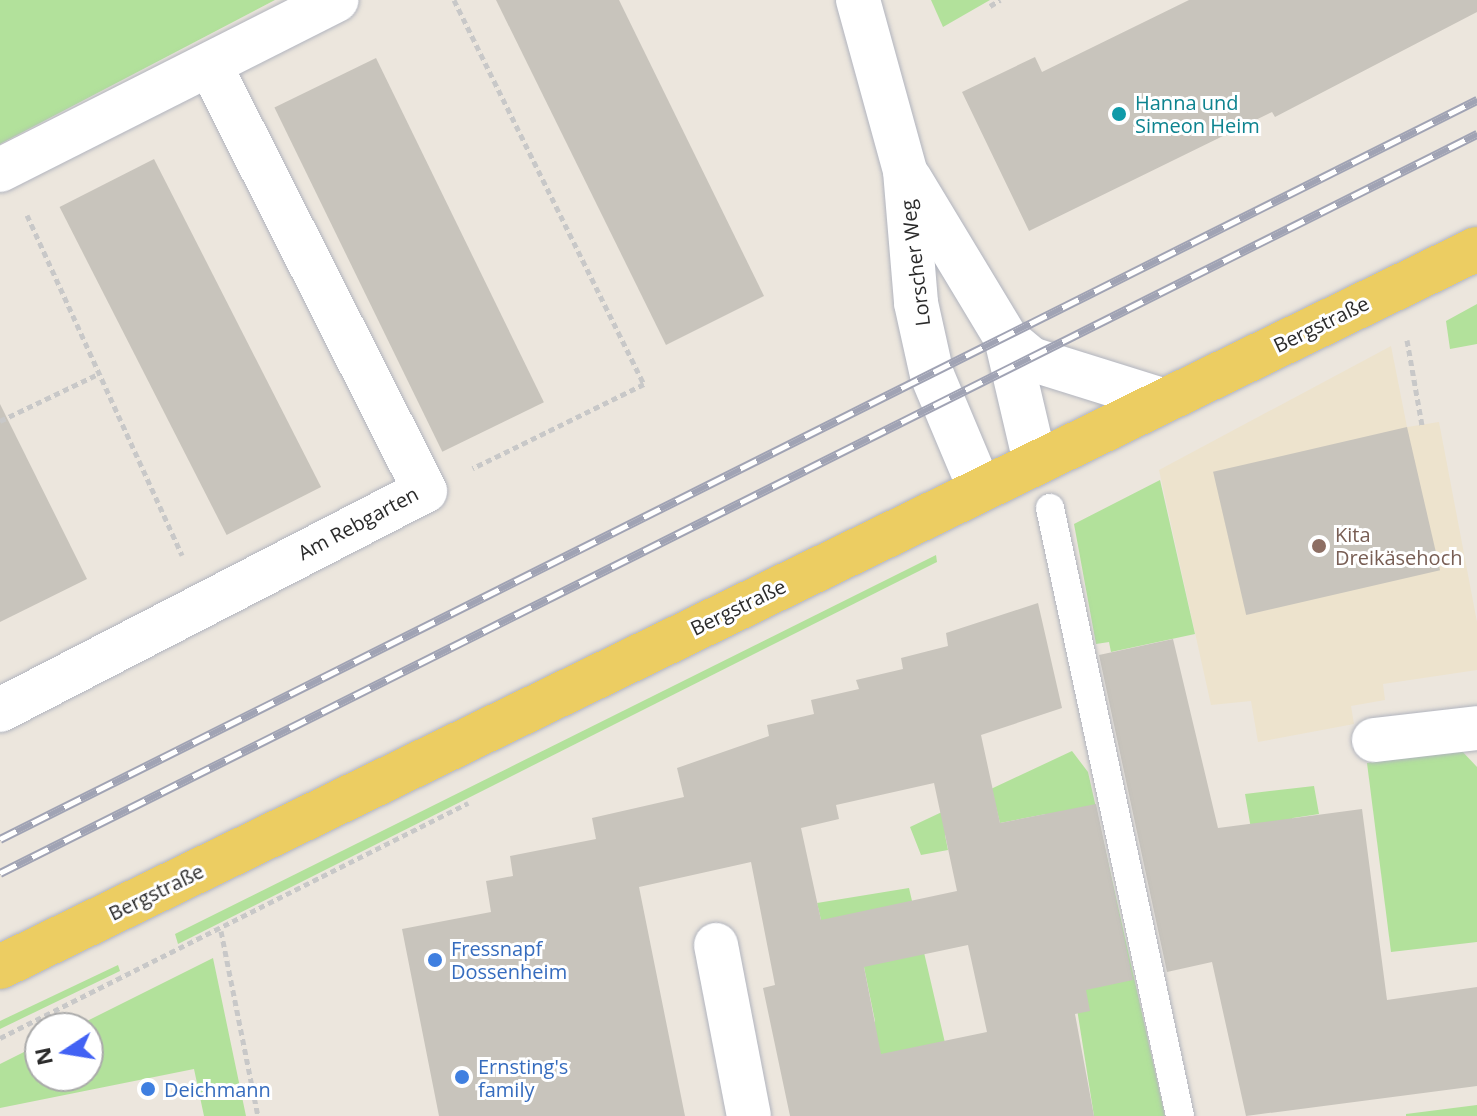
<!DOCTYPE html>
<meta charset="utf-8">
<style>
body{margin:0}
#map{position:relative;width:1477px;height:1116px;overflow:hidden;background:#ece6dd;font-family:"Open Sans",sans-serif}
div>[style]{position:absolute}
.education>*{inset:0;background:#ede3cd}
.green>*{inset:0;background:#b2e19b}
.building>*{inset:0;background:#c8c4bc;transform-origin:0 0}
.path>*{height:5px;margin-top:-2.5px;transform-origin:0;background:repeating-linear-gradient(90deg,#c8c8c8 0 6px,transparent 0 10px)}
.roads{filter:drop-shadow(0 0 2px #b1b4be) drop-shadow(0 0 2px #b1b4be)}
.lane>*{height:28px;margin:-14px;padding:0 14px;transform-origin:14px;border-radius:14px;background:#fff}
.street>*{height:44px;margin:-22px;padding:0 22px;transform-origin:22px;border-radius:22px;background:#fff}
.primary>*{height:44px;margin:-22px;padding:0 22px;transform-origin:22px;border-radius:22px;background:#eccd62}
.rail>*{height:9px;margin-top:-4.5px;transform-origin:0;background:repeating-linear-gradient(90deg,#fff 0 18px,#a0a3b4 0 36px);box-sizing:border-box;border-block:2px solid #a0a3b4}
.dots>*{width:22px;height:22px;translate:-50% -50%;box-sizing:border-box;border:4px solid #fff;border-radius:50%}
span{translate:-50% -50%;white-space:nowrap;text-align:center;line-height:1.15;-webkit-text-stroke:6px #fff;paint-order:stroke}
.culture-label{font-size:20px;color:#0d838f}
.left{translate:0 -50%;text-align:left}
.street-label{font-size:20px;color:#2b2b2b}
.education-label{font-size:20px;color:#785e54}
.shop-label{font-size:20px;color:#366cbe}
.north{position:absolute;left:24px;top:1012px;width:80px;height:80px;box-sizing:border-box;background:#fff;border:2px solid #aaa;border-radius:50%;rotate:258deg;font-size:22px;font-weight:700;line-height:32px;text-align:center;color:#2b2b2b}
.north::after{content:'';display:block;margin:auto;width:28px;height:36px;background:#4262f4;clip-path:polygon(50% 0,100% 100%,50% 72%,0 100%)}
</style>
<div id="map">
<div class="education">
<div style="clip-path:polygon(1391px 346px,1407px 427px,1439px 422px,1477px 622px,1477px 670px,1383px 684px,1385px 700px,1351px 706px,1354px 724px,1258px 742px,1251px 701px,1211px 705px,1159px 470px)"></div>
</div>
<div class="green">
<div style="clip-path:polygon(0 0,275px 0,0 144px)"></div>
<div style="clip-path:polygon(931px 0,990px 0,943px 27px)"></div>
<div style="clip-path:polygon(1477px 304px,1477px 344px,1450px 349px,1446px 321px)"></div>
<div style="clip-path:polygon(1160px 480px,1195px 634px,1111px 652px,1109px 642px,1096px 644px,1074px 524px)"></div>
<div style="clip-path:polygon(936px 555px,937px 562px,178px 944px,175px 934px)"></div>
<div style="clip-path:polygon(1461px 750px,1477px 767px,1477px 942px,1391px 952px,1367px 763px)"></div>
<div style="clip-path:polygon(1072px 751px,1088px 772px,1165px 1116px,1094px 1116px,1046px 814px,1000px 823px,996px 807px,945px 835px,948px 850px,921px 855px,910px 827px)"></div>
<div style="clip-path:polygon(1314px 786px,1319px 814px,1293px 818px,1255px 852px,1245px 794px)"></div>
<div style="clip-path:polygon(909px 888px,962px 1116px,854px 1059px,875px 1021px,864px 967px,821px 920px,817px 903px)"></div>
<div style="clip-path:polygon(213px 958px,246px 1116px,204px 1116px,194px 1069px,0 1108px,0 1064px,40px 1044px,40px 1076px,88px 1076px,88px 1028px,73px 1028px)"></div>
<div style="clip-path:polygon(118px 965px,120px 971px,0 1029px,0 1021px)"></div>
<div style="clip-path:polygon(1477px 1105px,1477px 1116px,1406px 1116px,1406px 1114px)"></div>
</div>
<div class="building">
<div style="clip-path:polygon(496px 0,619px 0,764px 296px,666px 345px)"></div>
<div style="clip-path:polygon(1189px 0,1477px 0,1477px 12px,1275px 117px,1272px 112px,1029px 231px,962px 92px,1035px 57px,1042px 72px)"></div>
<div style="left:376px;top:58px;width:383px;height:113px;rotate:64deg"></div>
<div style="left:154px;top:159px;width:368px;height:106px;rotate:63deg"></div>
<div style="clip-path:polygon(0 404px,87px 579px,0 622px)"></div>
<div style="left:1407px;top:427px;width:147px;height:199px;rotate:77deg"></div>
<div style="clip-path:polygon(evenodd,1038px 603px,1062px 708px,981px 735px,1000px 823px,1096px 804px,1133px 980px,1086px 990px,1090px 1011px,1075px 1014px,1094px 1116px,790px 1116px,763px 988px,775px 985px,751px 862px,639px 887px,685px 1116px,439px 1116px,402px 929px,491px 912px,486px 881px,513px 876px,510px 856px,596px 839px,592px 818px,684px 797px,677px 768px,769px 736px,767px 725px,814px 714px,811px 700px,859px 689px,856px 680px,903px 669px,901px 658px,948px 646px,946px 633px,1038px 603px,934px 783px,957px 891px,821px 920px,801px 828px,839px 819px,836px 805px,934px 783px,1038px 603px,968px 945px,987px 1032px,881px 1054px,864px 967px,968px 945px)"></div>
<div style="clip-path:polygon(1173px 639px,1218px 828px,1362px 809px,1387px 1000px,1477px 987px,1477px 1086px,1246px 1116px,1212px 962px,1167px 972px,1099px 655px)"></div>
</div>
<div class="path">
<div style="left:454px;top:0;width:428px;rotate:63.7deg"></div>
<div style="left:644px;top:384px;width:191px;rotate:153.8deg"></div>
<div style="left:990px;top:6px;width:12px;rotate:-31deg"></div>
<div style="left:27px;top:215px;width:374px;rotate:65.5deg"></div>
<div style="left:1407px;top:340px;width:86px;rotate:80deg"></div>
<div style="left:0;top:421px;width:106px;rotate:-25.6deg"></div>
<div style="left:221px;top:931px;width:189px;rotate:78.7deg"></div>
<div style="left:0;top:1038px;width:524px;rotate:-26.66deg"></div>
</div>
<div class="roads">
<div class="lane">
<div style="left:1050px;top:508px;width:622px;rotate:77.93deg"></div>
</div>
<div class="street">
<div style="left:858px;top:0;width:177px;rotate:74.6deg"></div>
<div style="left:905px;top:171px;width:132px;rotate:85.2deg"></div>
<div style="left:916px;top:303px;width:74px;rotate:77.5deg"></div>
<div style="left:932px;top:375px;width:124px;rotate:67.2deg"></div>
<div style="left:0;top:170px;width:377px;rotate:-26.8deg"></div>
<div style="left:910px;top:179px;width:186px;rotate:58.9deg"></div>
<div style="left:1006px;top:338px;width:127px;rotate:76.8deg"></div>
<div style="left:1006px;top:338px;width:33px;rotate:40deg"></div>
<div style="left:1031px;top:359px;width:137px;rotate:17.4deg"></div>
<div style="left:0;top:710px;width:478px;rotate:-27.3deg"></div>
<div style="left:425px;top:491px;width:476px;rotate:-116.8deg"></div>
<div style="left:1374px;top:740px;width:104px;rotate:-6.6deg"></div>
<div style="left:716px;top:945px;width:174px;rotate:79.1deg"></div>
</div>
<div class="primary">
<div style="left:0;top:967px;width:1642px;rotate:-25.93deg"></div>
</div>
</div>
<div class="rail">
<div style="left:0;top:839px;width:1652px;rotate:-26.58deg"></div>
<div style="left:0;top:873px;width:1652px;rotate:-26.58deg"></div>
</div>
<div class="dots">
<div style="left:1119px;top:114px;background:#0f9aa8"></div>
<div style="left:1319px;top:546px;background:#8d6e63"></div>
<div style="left:435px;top:960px;background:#3f7fe0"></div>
<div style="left:462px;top:1077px;background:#3f7fe0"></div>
<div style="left:148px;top:1089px;background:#3f7fe0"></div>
</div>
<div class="culture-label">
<span class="left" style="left:1135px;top:114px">Hanna und<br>Simeon Heim</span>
</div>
<div class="street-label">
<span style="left:915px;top:263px;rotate:-97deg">Lorscher Weg</span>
<span style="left:1321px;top:324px;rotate:-26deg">Bergstraße</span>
<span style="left:358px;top:523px;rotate:-28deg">Am Rebgarten</span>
<span style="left:738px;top:607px;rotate:-26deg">Bergstraße</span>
<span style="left:156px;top:892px;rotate:-26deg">Bergstraße</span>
</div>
<div class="education-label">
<span class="left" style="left:1335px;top:546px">Kita<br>Dreikäsehoch</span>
</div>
<div class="shop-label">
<span class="left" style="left:451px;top:960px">Fressnapf<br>Dossenheim</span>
<span class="left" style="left:478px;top:1078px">Ernsting's<br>family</span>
<span class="left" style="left:164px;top:1089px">Deichmann</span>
</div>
<div class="north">N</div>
</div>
